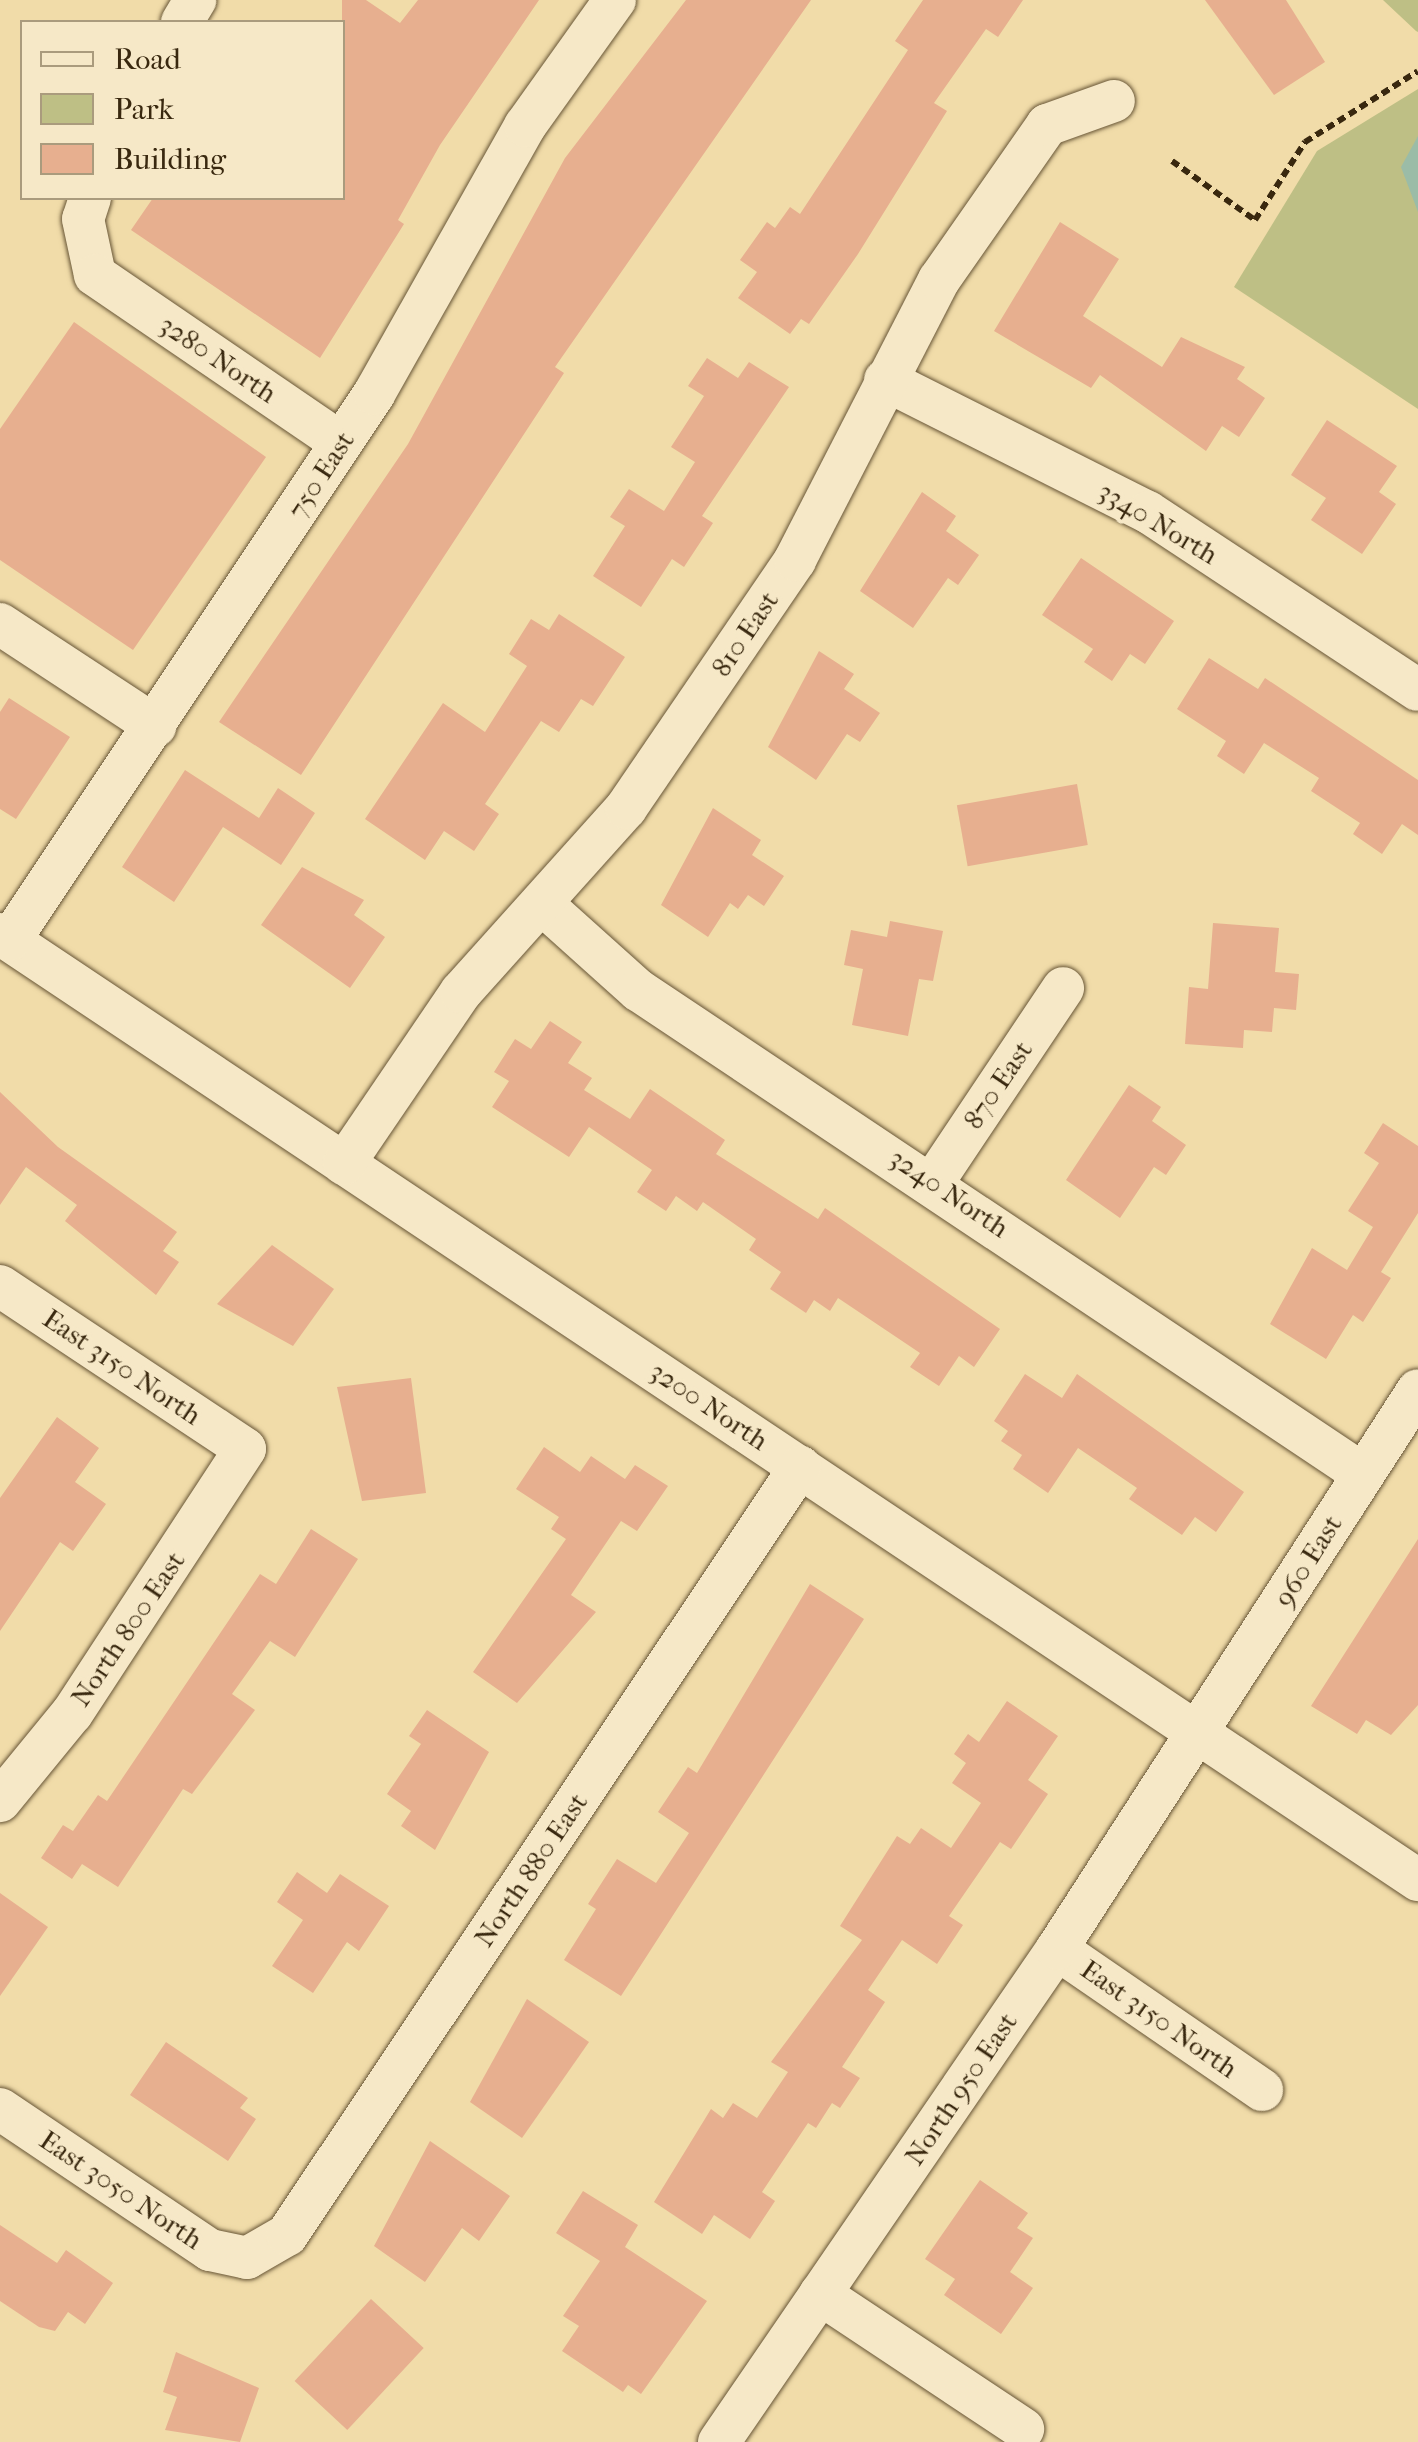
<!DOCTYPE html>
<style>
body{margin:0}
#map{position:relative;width:1418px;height:2442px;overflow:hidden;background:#f1dca9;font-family:"IM FELL French Canon",serif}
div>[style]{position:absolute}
.green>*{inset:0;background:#bebf85}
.water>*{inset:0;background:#9bbca7}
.building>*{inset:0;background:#e7af8f;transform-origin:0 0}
.path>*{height:6px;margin-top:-3px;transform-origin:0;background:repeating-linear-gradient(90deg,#39280f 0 8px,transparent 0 13px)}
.roads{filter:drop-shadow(0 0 2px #675536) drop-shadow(0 0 2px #675536)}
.minor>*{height:42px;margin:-21px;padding:0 21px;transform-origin:21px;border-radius:21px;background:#f6e8c7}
span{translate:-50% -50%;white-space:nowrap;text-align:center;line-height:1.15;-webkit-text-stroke:8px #f6e8c7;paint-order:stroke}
.street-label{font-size:28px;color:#39280f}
.legend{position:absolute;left:20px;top:20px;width:325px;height:180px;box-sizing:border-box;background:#f6e8c7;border:2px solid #aa9b7d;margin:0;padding:12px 18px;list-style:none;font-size:30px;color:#39280f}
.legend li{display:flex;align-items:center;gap:20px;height:50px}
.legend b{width:50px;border:2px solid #aa9b7d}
</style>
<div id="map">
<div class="green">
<div style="clip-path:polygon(1383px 0,1418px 0,1418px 32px,1416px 31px)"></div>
<div style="clip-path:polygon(1418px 89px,1418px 409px,1234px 287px,1317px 151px)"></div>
</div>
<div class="water">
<div style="clip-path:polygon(1418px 136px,1418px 212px,1401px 167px)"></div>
</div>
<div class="building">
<div style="clip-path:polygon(342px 0,366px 0,400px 23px,418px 0,539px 0,440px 145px,398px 220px,404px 224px,320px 358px,131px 230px,153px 198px,342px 198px)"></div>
<div style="clip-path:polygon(686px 0,811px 0,555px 367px,564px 373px,301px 775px,219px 722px,408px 444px,565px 158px)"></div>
<div style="clip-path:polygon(923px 0,1023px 0,998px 37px,986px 29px,934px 103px,947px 111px,858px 254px,809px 324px,801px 319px,790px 334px,738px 298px,757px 272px,740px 260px,767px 222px,775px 228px,790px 207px,800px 214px,908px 50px,895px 41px)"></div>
<div style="clip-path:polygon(1205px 0,1286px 0,1325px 62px,1274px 95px)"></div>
<div style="clip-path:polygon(1060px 222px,1119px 259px,1083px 316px,1162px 367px,1181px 337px,1245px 367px,1237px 379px,1265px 398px,1239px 437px,1222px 426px,1206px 451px,1100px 375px,1091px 388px,994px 331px)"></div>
<div style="clip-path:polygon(74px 322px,266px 457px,133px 650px,0 560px,0 429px)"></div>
<div style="clip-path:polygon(707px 358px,738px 378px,749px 362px,789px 387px,702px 516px,713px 523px,684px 567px,672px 559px,641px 607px,593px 576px,625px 526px,610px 517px,629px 489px,664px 511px,695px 462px,671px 447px,704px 396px,688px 386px)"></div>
<div style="clip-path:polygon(1327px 420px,1397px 466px,1379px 492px,1396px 504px,1362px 554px,1311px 520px,1326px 498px,1291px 475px)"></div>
<div style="clip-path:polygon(922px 492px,956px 516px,946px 531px,979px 555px,958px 585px,948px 578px,913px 628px,860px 591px)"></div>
<div style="clip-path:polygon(1081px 558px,1174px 621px,1145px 664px,1130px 654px,1112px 681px,1084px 662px,1093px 649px,1042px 615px)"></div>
<div style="clip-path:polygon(559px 614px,625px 657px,593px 706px,581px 699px,559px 732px,541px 721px,485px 804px,499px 814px,474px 851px,444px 831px,425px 860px,365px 819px,443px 703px,485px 732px,527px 666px,509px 654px,531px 619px,549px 630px)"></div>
<div style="clip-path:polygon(819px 651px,854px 674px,844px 689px,880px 713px,860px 742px,847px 734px,816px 780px,768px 747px)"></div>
<div style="clip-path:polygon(1209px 658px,1258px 689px,1265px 678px,1418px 780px,1418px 835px,1402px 824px,1382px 854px,1353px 834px,1360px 823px,1311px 791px,1319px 778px,1264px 743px,1244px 774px,1217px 756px,1226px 741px,1177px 709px)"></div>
<div style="clip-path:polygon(9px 698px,70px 737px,16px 819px,0 809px,0 712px)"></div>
<div style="clip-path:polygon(185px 770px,259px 818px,278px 788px,315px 813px,281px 865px,223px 827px,174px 902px,122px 867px)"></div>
<div style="left:1077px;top:784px;width:62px;height:122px;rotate:80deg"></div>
<div style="clip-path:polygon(713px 808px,761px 840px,752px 855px,784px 876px,764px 906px,748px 895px,738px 909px,730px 903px,708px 937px,661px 905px)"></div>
<div style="clip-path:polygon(302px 867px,364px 900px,354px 915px,385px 937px,350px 988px,261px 925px)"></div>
<div style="clip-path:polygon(890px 921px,943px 931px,933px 981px,919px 979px,908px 1036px,852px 1025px,863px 969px,844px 965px,851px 930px,887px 937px)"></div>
<div style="clip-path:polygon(1213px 923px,1279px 928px,1275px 972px,1299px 974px,1296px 1010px,1274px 1008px,1272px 1032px,1244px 1030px,1243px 1048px,1185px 1044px,1189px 987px,1208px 989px)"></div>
<div style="clip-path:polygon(550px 1021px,582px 1042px,568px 1063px,592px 1078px,584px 1090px,630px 1119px,650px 1089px,725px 1140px,716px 1154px,818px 1219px,825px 1208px,1000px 1329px,974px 1367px,959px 1356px,939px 1386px,910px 1367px,920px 1353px,838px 1298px,830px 1311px,814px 1300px,806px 1313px,770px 1289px,781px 1272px,749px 1250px,756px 1239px,703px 1202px,697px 1211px,676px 1196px,666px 1211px,637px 1192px,652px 1170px,589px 1127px,569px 1157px,492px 1107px,509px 1081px,494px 1072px,515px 1039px,531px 1049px)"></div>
<div style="clip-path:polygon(1129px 1085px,1161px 1107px,1152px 1121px,1186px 1145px,1166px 1175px,1154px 1167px,1120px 1218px,1066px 1180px)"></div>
<div style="clip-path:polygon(0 1092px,58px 1147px,177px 1232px,163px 1251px,179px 1262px,156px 1295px,65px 1221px,77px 1205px,26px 1167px,0 1205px)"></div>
<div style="clip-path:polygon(1383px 1123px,1418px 1146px,1418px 1213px,1381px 1272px,1391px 1278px,1363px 1322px,1353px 1315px,1326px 1359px,1270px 1324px,1312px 1248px,1347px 1270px,1373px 1227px,1348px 1211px,1379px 1163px,1364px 1153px)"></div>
<div style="clip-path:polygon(272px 1245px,334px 1289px,293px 1346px,217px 1304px)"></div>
<div style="clip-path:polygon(1025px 1374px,1062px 1398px,1077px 1374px,1244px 1492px,1216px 1532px,1195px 1517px,1182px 1535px,1129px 1499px,1137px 1488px,1078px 1448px,1048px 1493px,1013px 1469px,1022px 1455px,1001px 1441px,1008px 1431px,994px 1421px)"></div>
<div style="clip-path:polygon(411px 1378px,426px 1493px,362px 1501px,337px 1387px)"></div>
<div style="clip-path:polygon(57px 1417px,99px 1448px,75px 1482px,106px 1504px,73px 1551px,60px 1542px,0 1631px,0 1498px)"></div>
<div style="clip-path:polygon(544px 1447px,580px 1472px,591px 1456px,625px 1479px,635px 1465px,668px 1486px,637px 1531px,621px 1521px,571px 1595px,596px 1612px,517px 1703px,473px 1672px,566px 1539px,551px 1529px,559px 1517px,516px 1489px)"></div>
<div style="clip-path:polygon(311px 1529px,358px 1559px,295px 1657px,270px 1641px,232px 1694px,255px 1710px,192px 1794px,183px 1789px,118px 1887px,82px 1864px,72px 1879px,41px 1858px,63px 1825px,73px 1831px,98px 1795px,107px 1801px,260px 1574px,276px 1584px)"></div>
<div style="clip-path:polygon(1418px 1539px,1418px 1705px,1391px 1735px,1366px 1720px,1357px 1734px,1311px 1706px)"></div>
<div style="clip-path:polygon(810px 1584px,864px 1619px,621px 1996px,564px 1960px,596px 1909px,588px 1904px,617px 1859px,656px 1883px,689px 1833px,658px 1812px,688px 1767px,697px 1773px)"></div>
<div style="clip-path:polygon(1007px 1701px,1058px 1736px,1028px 1780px,1048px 1794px,1011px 1849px,1000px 1842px,949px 1916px,963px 1925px,937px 1964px,902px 1940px,868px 1990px,885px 2002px,842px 2067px,860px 2078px,840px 2108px,832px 2103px,816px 2128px,808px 2123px,762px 2192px,775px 2201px,750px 2239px,714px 2215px,702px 2234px,654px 2202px,711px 2109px,723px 2118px,733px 2103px,757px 2118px,788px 2072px,771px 2062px,862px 1940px,840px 1926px,897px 1836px,910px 1844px,921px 1828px,951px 1848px,981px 1803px,952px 1783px,966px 1763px,954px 1754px,968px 1734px,979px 1742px)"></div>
<div style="clip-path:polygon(427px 1710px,489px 1752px,435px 1850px,401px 1826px,411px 1811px,387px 1794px,421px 1744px,409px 1736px)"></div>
<div style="clip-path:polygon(297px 1872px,327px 1893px,340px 1874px,389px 1906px,359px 1951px,347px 1942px,313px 1993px,272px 1966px,303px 1920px,277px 1902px)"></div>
<div style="clip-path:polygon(0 1893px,48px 1927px,0 1996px)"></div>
<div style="clip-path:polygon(527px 1999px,589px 2042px,522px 2138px,470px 2102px)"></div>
<div style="clip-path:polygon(166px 2042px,248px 2098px,240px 2108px,256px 2119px,228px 2161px,130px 2095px)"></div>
<div style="clip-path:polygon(430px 2141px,510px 2196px,479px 2241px,462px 2228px,425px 2282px,374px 2246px)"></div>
<div style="clip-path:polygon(980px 2180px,1028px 2213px,1017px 2228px,1033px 2238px,1010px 2272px,1033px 2288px,1001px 2334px,944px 2295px,955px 2279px,925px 2259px)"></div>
<div style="clip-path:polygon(583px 2191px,638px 2225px,625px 2247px,707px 2301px,641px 2394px,628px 2385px,623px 2392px,562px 2351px,579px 2326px,563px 2316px,600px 2261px,556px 2233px)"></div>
<div style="clip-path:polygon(0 2225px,57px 2263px,66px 2250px,113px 2283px,85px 2324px,68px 2312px,55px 2331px,39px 2327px,0 2301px)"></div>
<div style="left:371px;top:2299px;width:72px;height:112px;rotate:43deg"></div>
<div style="clip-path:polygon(176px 2352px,259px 2388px,240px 2442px,165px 2430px,177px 2397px,163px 2392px)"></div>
</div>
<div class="path">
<div style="left:1172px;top:161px;width:102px;rotate:35.4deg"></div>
<div style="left:1255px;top:220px;width:93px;rotate:-57.3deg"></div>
<div style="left:1305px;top:142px;width:133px;rotate:-32.1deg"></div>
</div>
<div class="roads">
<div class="minor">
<div style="left:182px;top:22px;width:26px;rotate:-59deg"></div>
<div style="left:90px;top:198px;width:22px;rotate:108deg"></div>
<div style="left:83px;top:219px;width:57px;rotate:77.9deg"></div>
<div style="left:95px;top:275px;width:298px;rotate:34.3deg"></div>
<div style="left:885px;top:380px;width:294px;rotate:26.7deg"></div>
<div style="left:1148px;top:512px;width:323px;rotate:33.4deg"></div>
<div style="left:0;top:624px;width:186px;rotate:33.3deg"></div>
<div style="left:542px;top:904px;width:129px;rotate:41.9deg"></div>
<div style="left:638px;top:990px;width:872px;rotate:33.73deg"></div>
<div style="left:0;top:934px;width:1705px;rotate:33.71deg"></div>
<div style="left:10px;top:940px;width:656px;rotate:-56.31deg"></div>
<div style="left:374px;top:394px;width:308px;rotate:-60.6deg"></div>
<div style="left:525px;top:126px;width:155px;rotate:-54.5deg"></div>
<div style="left:344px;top:1164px;width:208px;rotate:-55.8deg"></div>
<div style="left:461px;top:992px;width:247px;rotate:-48.1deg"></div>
<div style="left:626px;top:808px;width:300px;rotate:-55.7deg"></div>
<div style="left:795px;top:560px;width:315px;rotate:-62.8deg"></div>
<div style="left:939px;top:280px;width:189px;rotate:-55.1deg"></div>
<div style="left:1047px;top:125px;width:71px;rotate:-19.7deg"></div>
<div style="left:934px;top:1181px;width:232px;rotate:-56.2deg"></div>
<div style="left:0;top:1286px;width:294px;rotate:33.6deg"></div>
<div style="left:245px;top:1449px;width:316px;rotate:123.2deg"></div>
<div style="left:72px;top:1713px;width:114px;rotate:129.3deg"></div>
<div style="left:1057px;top:1949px;width:249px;rotate:34.5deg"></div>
<div style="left:0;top:2109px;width:253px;rotate:33.9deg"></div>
<div style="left:210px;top:2250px;width:38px;rotate:12deg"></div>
<div style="left:247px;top:2258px;width:46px;rotate:-29.9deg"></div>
<div style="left:287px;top:2235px;width:924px;rotate:-56.26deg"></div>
<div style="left:820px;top:2294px;width:244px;rotate:33.6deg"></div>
<div style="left:719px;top:2442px;width:598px;rotate:-55.57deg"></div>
<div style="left:1057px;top:1949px;width:665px;rotate:-57.15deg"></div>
</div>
</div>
<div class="street-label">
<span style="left:218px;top:359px;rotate:34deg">3280 North</span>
<span style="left:321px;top:475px;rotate:-57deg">750 East</span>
<span style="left:1158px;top:523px;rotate:31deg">3340 North</span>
<span style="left:745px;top:634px;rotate:-56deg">810 East</span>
<span style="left:998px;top:1085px;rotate:-56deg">870 East</span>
<span style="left:949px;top:1193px;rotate:34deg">3240 North</span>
<span style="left:122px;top:1367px;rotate:34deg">East 3150 North</span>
<span style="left:709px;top:1406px;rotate:34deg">3200 North</span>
<span style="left:1308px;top:1561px;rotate:-58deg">960 East</span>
<span style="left:128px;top:1629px;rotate:-56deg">North 800 East</span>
<span style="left:531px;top:1870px;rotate:-56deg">North 880 East</span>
<span style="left:1159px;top:2019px;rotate:35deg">East 3150 North</span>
<span style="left:961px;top:2089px;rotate:-56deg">North 950 East</span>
<span style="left:121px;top:2190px;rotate:34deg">East 3050 North</span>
</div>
<ul class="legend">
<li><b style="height:12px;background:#f6e8c7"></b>Road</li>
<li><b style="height:28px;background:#bebf85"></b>Park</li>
<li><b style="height:28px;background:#e7af8f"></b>Building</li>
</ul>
</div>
